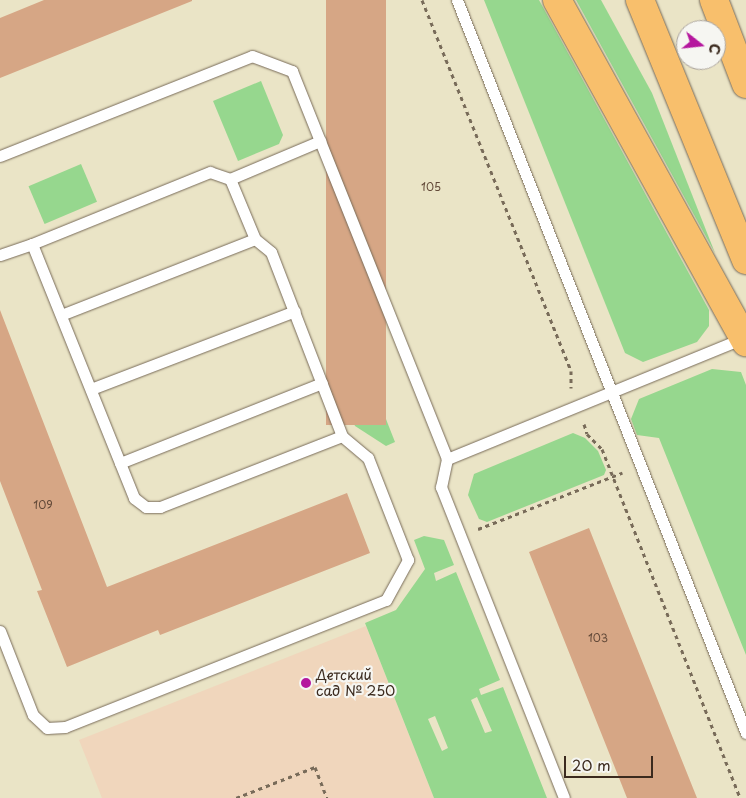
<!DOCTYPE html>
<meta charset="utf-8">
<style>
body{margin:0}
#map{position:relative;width:746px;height:798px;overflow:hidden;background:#eae4c6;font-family:"Playpen Sans",sans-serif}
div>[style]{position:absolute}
.built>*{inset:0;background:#f0d6bc}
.green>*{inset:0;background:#96d78e;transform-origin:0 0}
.building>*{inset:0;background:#d6a685;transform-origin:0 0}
.path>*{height:3px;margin-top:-1.5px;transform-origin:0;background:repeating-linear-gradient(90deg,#786b59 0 4px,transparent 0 8px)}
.roads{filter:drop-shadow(0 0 1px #786b59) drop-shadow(0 0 1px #786b59)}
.service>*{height:11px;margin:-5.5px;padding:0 5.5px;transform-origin:5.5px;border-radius:5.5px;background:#fff}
.primary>*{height:28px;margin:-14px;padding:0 14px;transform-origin:14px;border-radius:14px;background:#f8bf6c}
.dots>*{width:14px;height:14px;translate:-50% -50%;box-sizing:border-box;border:2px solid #f6f6f2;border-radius:50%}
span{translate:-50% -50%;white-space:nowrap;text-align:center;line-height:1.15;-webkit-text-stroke:4.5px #f6f6f2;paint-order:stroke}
.number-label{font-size:11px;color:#624938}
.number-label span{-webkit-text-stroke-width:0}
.poi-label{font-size:14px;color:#3b2a1e}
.left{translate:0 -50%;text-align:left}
.north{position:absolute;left:676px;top:20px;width:50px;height:50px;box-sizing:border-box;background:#f6f6f2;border:1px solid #aba49d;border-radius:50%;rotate:106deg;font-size:14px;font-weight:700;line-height:20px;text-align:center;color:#3b2a1e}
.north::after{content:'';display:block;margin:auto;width:18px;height:22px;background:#b5179e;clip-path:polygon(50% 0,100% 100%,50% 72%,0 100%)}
.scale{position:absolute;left:564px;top:756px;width:89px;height:22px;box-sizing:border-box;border:2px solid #3b2a1e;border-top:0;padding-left:6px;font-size:15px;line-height:18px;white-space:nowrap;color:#3b2a1e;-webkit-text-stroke:4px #f6f6f2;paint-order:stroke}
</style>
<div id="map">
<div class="built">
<div style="clip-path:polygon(366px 626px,434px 798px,102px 798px,79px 740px)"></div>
</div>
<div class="green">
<div style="clip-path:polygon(484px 0,539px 0,709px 310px,709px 326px,697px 342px,643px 362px,625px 353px)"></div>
<div style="clip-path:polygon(576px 0,601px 0,652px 93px,715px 253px)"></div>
<div style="clip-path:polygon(261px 81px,283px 135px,279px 144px,238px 161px,213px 101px)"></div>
<div style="left:81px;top:164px;width:41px;height:57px;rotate:67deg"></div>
<div style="clip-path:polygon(360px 353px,395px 442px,386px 446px,355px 426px,330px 366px)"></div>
<div style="clip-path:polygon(712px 369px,741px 372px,746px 385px,746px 655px,659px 438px,637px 435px,631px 419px,639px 399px)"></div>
<div style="clip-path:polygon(573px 433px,585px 438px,598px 451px,606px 470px,604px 475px,487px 522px,479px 519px,468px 495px,474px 474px)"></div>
<div style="clip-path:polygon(evenodd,424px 536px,444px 540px,454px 565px,434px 573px,436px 581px,456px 572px,500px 680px,479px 689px,481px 695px,503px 687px,547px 798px,434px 798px,365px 623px,396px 610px,425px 569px,414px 540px,424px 536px,477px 697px,492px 731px,485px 733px,471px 700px,477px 697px,424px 536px,435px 716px,448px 748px,442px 751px,428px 719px,435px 716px)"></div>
</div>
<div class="building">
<div style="clip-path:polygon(44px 0,192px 0,192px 1px,0 78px,0 18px)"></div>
<div style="left:326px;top:0;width:60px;height:425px"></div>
<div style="clip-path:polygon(0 310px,107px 587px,347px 493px,370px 553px,160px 635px,158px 630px,67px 667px,37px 591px,42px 590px,0 481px)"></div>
<div style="clip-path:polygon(589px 528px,612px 586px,697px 798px,627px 798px,529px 552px)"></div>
</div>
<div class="path">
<div style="left:422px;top:0;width:400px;rotate:68.1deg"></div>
<div style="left:571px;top:371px;width:17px;rotate:90deg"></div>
<div style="left:584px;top:424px;width:10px;rotate:73deg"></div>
<div style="left:587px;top:434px;width:21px;rotate:45deg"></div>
<div style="left:602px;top:449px;width:375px;rotate:68.4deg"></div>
<div style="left:478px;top:529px;width:155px;rotate:-21.3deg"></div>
<div style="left:236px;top:798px;width:85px;rotate:-21.4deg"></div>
<div style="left:315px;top:767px;width:33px;rotate:69deg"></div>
</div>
<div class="roads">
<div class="service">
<div style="left:457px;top:0;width:788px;rotate:68.48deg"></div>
<div style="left:0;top:156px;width:271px;rotate:-21.6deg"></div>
<div style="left:252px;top:56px;width:43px;rotate:20.6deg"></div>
<div style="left:292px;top:71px;width:418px;rotate:68.2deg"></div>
<div style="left:447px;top:459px;width:29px;rotate:102deg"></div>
<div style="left:441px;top:487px;width:334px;rotate:68.4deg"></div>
<div style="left:230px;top:179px;width:98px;rotate:-22.9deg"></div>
<div style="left:0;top:255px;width:34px;rotate:-19deg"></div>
<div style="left:32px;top:244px;width:274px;rotate:68.1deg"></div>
<div style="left:134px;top:498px;width:15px;rotate:37deg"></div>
<div style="left:146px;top:507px;width:14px"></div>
<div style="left:160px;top:507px;width:195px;rotate:-21.3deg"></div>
<div style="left:61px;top:315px;width:208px;rotate:-21.4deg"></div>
<div style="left:91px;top:389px;width:218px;rotate:-20.9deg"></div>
<div style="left:447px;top:459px;width:321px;rotate:-22.2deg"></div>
<div style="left:120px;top:463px;width:217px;rotate:-21.6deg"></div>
<div style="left:0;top:631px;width:90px;rotate:68.6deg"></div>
<div style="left:33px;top:715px;width:19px;rotate:43deg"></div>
<div style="left:47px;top:728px;width:18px;rotate:-3deg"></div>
<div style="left:65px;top:727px;width:345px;rotate:-21.6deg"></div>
<div style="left:386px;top:600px;width:46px;rotate:-61.2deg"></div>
<div style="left:408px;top:560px;width:110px;rotate:-111.4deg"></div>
<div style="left:368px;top:458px;width:34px;rotate:-140deg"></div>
<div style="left:342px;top:436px;width:197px;rotate:-111.1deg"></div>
<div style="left:271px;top:252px;width:21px;rotate:-141deg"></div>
<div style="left:255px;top:239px;width:65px;rotate:-112.6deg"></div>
<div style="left:230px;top:179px;width:21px;rotate:-161deg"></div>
<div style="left:210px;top:172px;width:192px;rotate:158deg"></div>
</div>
<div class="primary">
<div style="left:557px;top:0;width:391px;rotate:61.1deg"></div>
<div style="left:640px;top:0;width:281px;rotate:67.8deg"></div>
<div style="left:714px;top:0;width:90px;rotate:69.1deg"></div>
</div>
</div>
<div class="dots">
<div style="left:306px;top:683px;background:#b5179e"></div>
</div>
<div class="number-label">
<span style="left:431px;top:187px">105</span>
<span style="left:43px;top:505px">109</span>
<span style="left:598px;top:638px">103</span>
</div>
<div class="poi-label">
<span class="left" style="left:316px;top:683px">Детский<br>сад № 250</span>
</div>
<div class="north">С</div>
<div class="scale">20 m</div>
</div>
